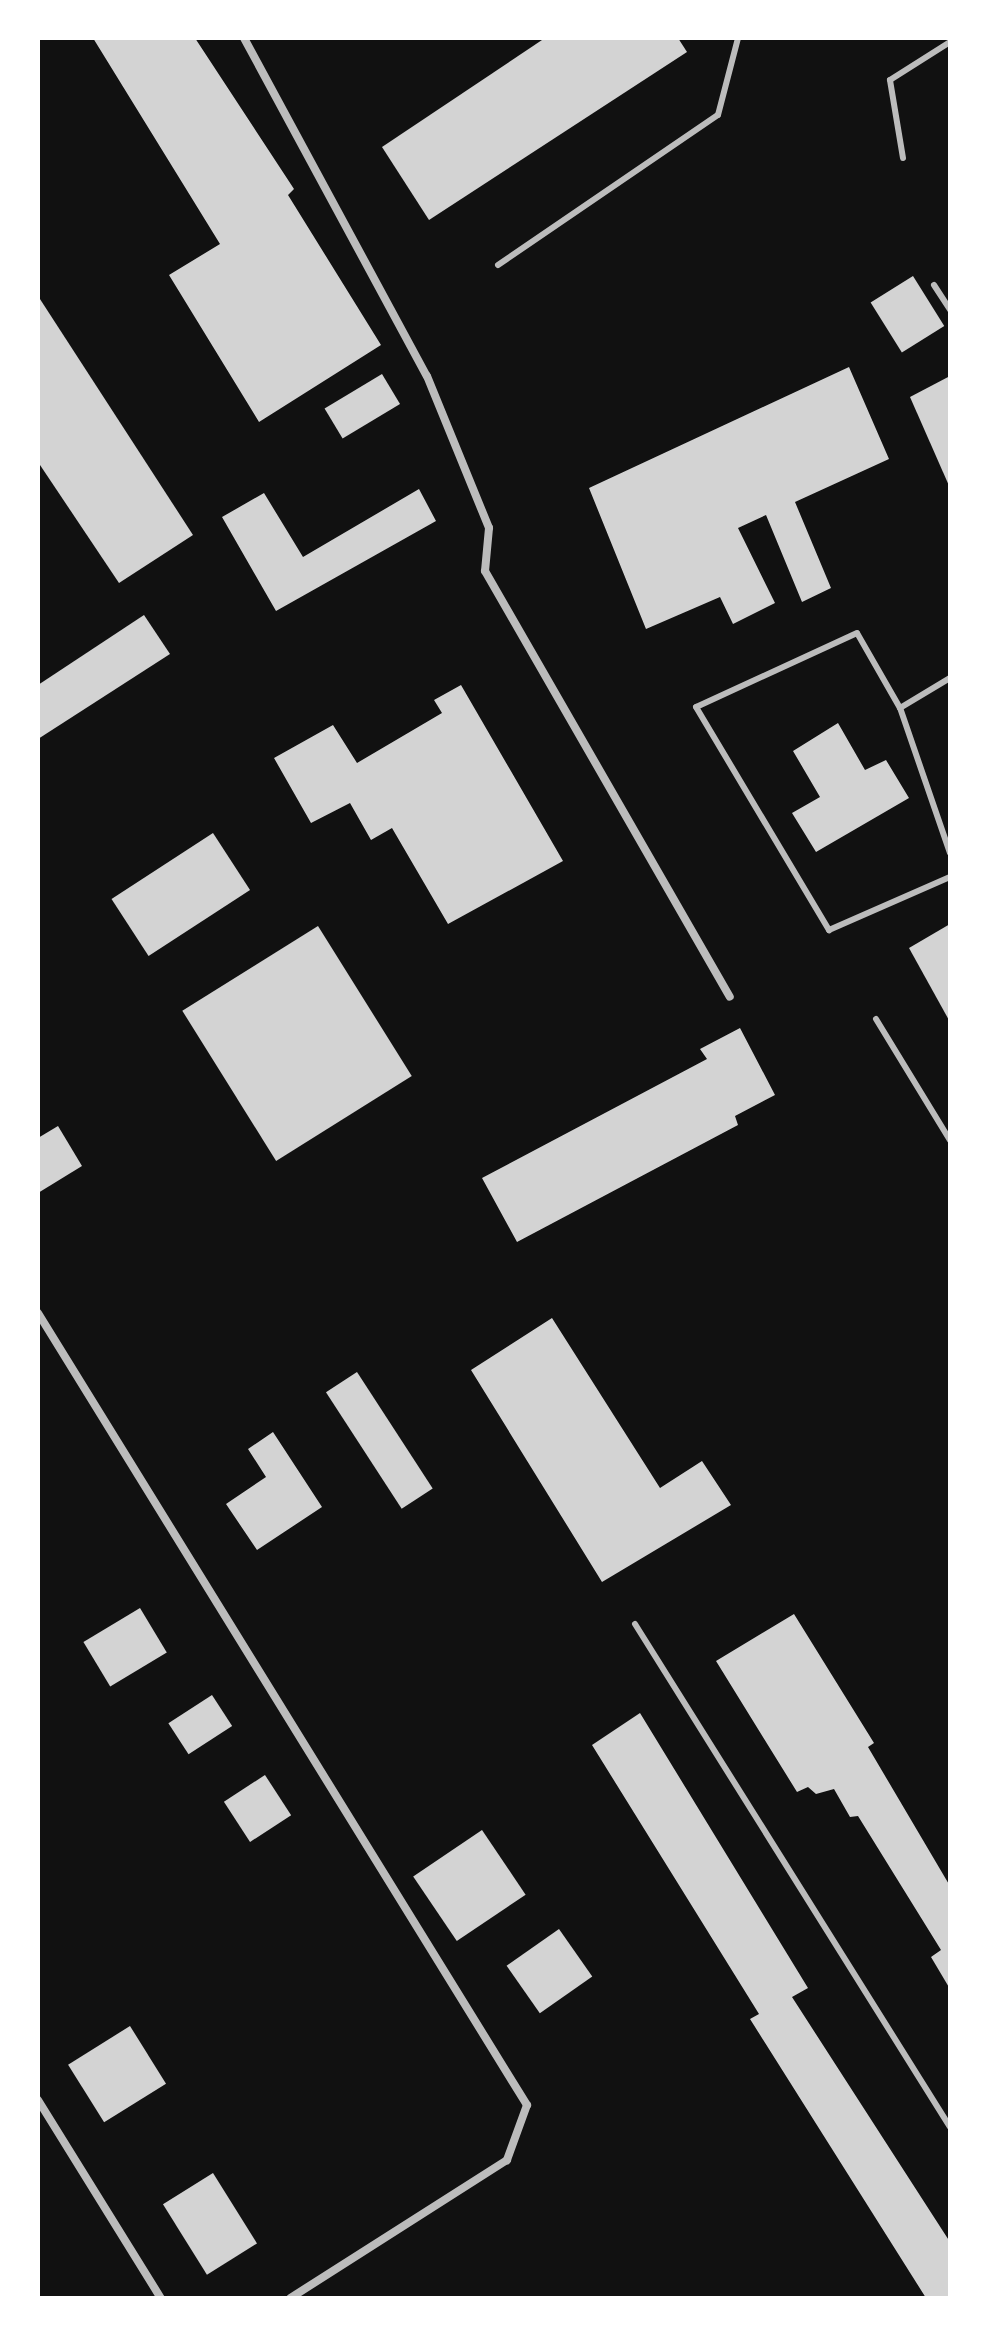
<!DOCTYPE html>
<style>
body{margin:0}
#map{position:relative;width:988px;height:2336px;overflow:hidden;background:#111;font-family:Manrope,sans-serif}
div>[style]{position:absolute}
.building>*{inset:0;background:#d3d3d3;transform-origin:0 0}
.service>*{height:6px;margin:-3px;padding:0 3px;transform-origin:3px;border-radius:3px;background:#bcbcbc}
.minor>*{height:8px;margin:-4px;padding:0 4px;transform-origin:4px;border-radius:4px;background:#bcbcbc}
span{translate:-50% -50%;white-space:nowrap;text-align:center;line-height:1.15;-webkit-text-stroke:6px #fff;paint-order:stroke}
.frame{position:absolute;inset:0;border:40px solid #fff;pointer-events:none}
</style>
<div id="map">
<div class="building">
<div style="clip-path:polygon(93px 38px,195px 38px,294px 189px,288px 195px,381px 345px,259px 422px,169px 275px,220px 244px)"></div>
<div style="clip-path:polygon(545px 38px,678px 38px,687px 52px,429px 220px,382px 147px)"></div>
<div style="left:913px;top:276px;width:59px;height:50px;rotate:58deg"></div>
<div style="clip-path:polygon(38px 296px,193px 535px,119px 583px,38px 462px)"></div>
<div style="clip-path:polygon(849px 367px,889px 459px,795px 502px,831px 588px,802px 602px,766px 515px,738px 528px,775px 603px,733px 624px,720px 597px,646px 629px,589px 488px)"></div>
<div style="left:382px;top:374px;width:35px;height:67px;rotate:59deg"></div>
<div style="clip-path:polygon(950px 376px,950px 488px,910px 397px)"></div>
<div style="clip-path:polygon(419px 489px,436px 521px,276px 611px,222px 517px,264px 493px,303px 557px)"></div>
<div style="clip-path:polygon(144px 615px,170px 654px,38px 739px,38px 685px)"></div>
<div style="clip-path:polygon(461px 685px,563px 861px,448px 924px,392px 828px,371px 840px,350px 803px,311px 823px,274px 758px,333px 725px,357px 763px,442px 713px,434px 700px)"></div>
<div style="clip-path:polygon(838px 723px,865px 770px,886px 760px,909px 798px,816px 852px,792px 813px,820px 797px,793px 751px)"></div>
<div style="left:213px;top:833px;width:68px;height:121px;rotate:57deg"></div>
<div style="clip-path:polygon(950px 924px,950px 1022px,909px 948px)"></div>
<div style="left:318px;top:926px;width:177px;height:160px;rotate:58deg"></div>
<div style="clip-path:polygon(740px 1028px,775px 1095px,735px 1116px,738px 1125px,517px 1242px,482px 1178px,707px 1059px,700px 1049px)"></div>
<div style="clip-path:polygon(58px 1126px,82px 1166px,38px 1193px,38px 1138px)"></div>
<div style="clip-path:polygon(552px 1318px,660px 1488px,702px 1461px,731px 1505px,602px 1582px,471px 1370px)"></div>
<div style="left:357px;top:1372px;width:139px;height:37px;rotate:57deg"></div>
<div style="clip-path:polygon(273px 1432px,322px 1507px,257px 1550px,226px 1504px,266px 1477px,248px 1449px)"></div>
<div style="left:140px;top:1608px;width:52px;height:66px;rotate:59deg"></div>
<div style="clip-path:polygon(794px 1614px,874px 1743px,868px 1747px,950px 1886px,950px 1989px,931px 1957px,941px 1950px,858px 1816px,850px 1817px,834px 1789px,816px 1794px,808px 1787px,797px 1792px,716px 1661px)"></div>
<div style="left:212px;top:1695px;width:37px;height:52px;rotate:57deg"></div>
<div style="clip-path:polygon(640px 1713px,808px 1988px,792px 1997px,950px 2242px,950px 2298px,926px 2298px,750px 2019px,759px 2014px,592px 1745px)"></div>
<div style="left:265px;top:1775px;width:48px;height:49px;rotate:57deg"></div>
<div style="left:482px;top:1830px;width:78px;height:83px;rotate:56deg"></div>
<div style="left:559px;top:1929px;width:58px;height:64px;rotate:55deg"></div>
<div style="left:130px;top:2026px;width:68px;height:73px;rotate:58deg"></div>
<div style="left:213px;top:2173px;width:83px;height:59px;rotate:58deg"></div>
</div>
<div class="service">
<div style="left:903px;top:158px;width:79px;rotate:-99.5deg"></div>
<div style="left:890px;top:80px;width:71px;rotate:-32.3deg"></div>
<div style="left:498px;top:265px;width:266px;rotate:-34.3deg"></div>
<div style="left:718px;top:115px;width:80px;rotate:-75.4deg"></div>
<div style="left:934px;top:285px;width:30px;rotate:57deg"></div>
<div style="left:900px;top:708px;width:58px;rotate:-31deg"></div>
<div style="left:950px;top:853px;width:153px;rotate:-109deg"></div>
<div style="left:900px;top:708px;width:86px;rotate:-119.8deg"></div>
<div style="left:857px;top:633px;width:177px;rotate:155.3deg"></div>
<div style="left:696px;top:707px;width:260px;rotate:59.2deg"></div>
<div style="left:829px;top:930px;width:132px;rotate:-23.7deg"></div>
<div style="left:876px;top:1019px;width:142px;rotate:58.6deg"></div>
<div style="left:635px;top:1624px;width:593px;rotate:57.94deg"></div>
</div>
<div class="minor">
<div style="left:244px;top:38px;width:384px;rotate:61.6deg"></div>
<div style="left:427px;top:376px;width:164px;rotate:67.8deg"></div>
<div style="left:489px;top:528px;width:43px;rotate:95.3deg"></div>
<div style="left:485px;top:571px;width:491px;rotate:60.1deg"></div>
<div style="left:38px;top:1313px;width:931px;rotate:58.31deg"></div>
<div style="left:527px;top:2105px;width:59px;rotate:110deg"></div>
<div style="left:507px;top:2160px;width:257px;rotate:147.5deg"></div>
<div style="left:38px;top:2100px;width:233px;rotate:58.2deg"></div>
</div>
<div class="frame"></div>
</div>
